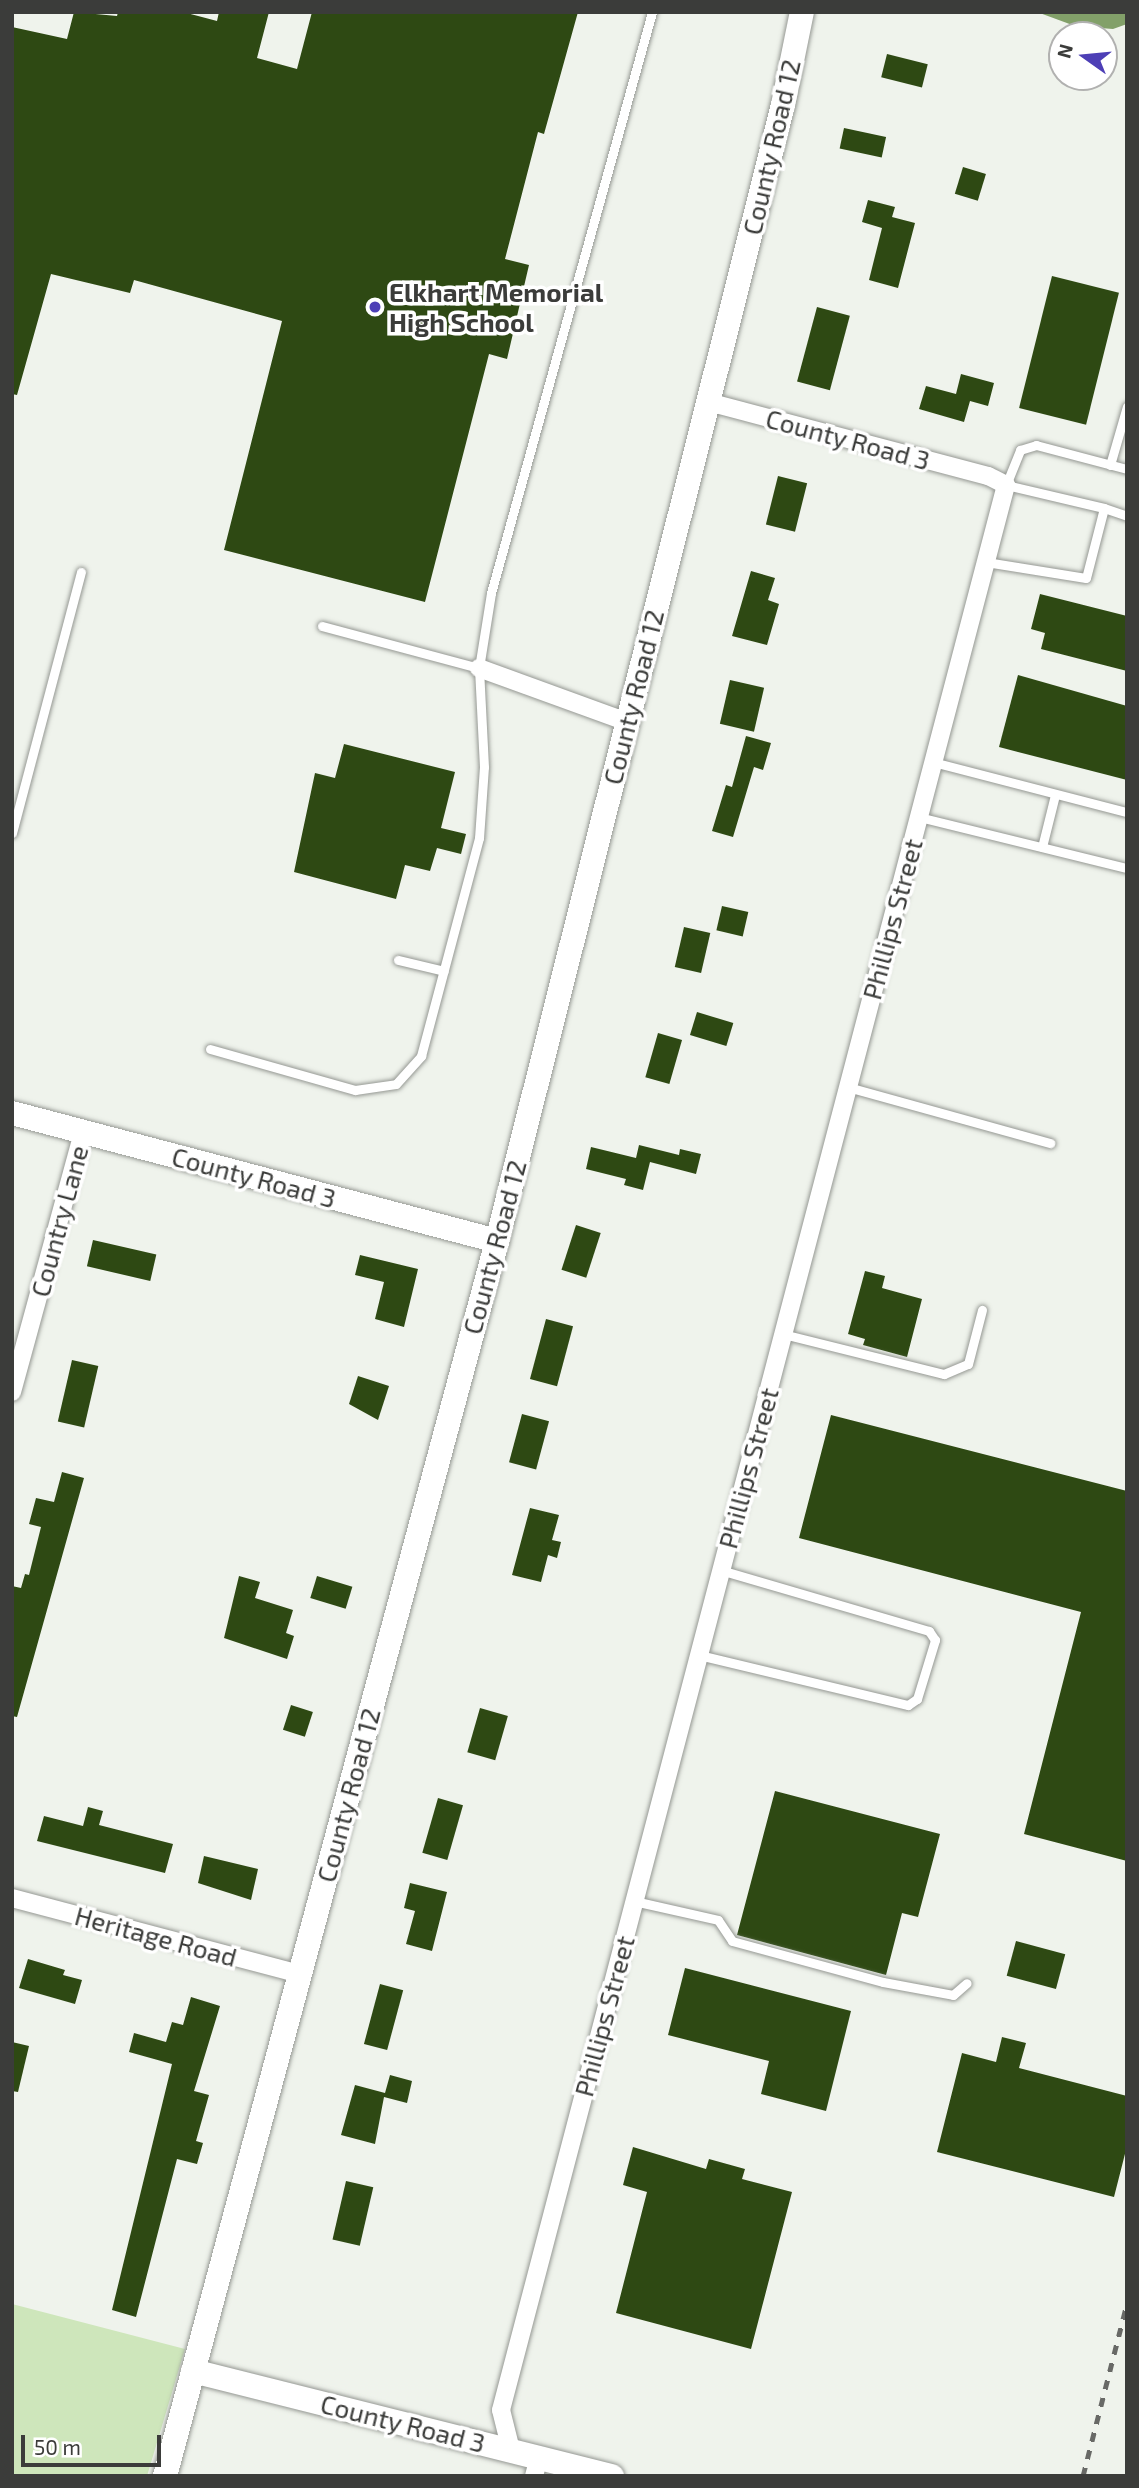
<!DOCTYPE html>
<style>
body{margin:0}
#map{position:relative;width:1139px;height:2488px;overflow:hidden;background:#eff3ec;font-family:"Exo 2",sans-serif}
div>[style]{position:absolute}
.green>*{inset:0;background:#cee6bb}
.water>*{inset:0;background:#82a069}
.building>*{inset:0;background:#2e4913;transform-origin:0 0}
.roads{filter:drop-shadow(0 0 2px #959893) drop-shadow(0 0 2px #959893)}
.lane>*{height:9px;margin:-4.5px;padding:0 4.5px;transform-origin:4.5px;border-radius:4.5px;background:#fff}
.street>*{height:18px;margin:-9px;padding:0 9px;transform-origin:9px;border-radius:9px;background:#fff}
.secondary>*{height:24px;margin:-12px;padding:0 12px;transform-origin:12px;border-radius:12px;background:#fff}
.rail>*{height:5px;margin-top:-2.5px;transform-origin:0;background:repeating-linear-gradient(90deg,#686966 0 9px,transparent 0 18px)}
.dots>*{width:19px;height:19px;translate:-50% -50%;box-sizing:border-box;border:4px solid #fff;border-radius:50%}
span{translate:-50% -50%;white-space:nowrap;text-align:center;line-height:1.15;-webkit-text-stroke:7px #fff;paint-order:stroke}
.street-label{font-size:26px;color:#3b3c3a}
.poi-label{font-size:26px;color:#3b3c3a;font-weight:700}
.left{translate:0 -50%;text-align:left}
.frame{position:absolute;inset:0;border:14px solid #3b3c3a;pointer-events:none}
.north{position:absolute;left:1048px;top:21px;width:70px;height:70px;box-sizing:border-box;background:#fff;border:2px solid #b1b1b0;border-radius:50%;rotate:285deg;font-size:19px;font-weight:700;line-height:28px;text-align:center;color:#3b3c3a}
.north::after{content:'';display:block;margin:auto;width:24px;height:32px;background:#4d3fb6;clip-path:polygon(50% 0,100% 100%,50% 72%,0 100%)}
.scale{position:absolute;left:21px;top:2435px;width:140px;height:32px;box-sizing:border-box;border:4px solid #3b3c3a;border-top:0;padding-left:9px;font-size:21px;line-height:24px;white-space:nowrap;color:#3b3c3a;-webkit-text-stroke:5px #fff;paint-order:stroke}
</style>
<div id="map">
<div class="green">
<div style="clip-path:polygon(12px 2304px,185px 2349px,147px 2476px,12px 2476px)"></div>
</div>
<div class="water">
<div style="clip-path:polygon(1037px 12px,1127px 12px,1127px 24px,1113px 29px,1075px 26px)"></div>
</div>
<div class="building">
<div style="clip-path:polygon(74px 12px,117px 16px,118px 12px,183px 12px,217px 21px,219px 12px,269px 12px,257px 58px,297px 69px,312px 12px,578px 12px,544px 134px,538px 132px,505px 259px,529px 265px,507px 359px,489px 354px,425px 602px,224px 550px,282px 321px,134px 280px,130px 293px,51px 274px,17px 395px,12px 394px,12px 27px,67px 39px)"></div>
<div style="left:887px;top:54px;width:42px;height:24px;rotate:14deg"></div>
<div style="left:844px;top:128px;width:43px;height:21px;rotate:12deg"></div>
<div style="left:963px;top:167px;width:24px;height:28px;rotate:17deg"></div>
<div style="clip-path:polygon(868px 200px,895px 207px,892px 217px,915px 223px,898px 288px,869px 280px,882px 228px,862px 222px)"></div>
<div style="left:1052px;top:276px;width:69px;height:136px;rotate:14deg"></div>
<div style="left:817px;top:307px;width:34px;height:77px;rotate:15deg"></div>
<div style="clip-path:polygon(961px 374px,994px 383px,988px 406px,970px 401px,964px 422px,919px 409px,926px 386px,956px 394px)"></div>
<div style="left:778px;top:476px;width:30px;height:50px;rotate:14deg"></div>
<div style="clip-path:polygon(751px 571px,775px 578px,768px 600px,779px 604px,767px 645px,732px 636px)"></div>
<div style="clip-path:polygon(1040px 594px,1127px 616px,1127px 671px,1041px 649px,1045px 633px,1031px 629px)"></div>
<div style="clip-path:polygon(1018px 675px,1127px 706px,1127px 780px,999px 747px)"></div>
<div style="left:730px;top:680px;width:35px;height:45px;rotate:13deg"></div>
<div style="clip-path:polygon(746px 736px,771px 743px,763px 770px,754px 767px,733px 837px,712px 831px,726px 785px,732px 787px)"></div>
<div style="clip-path:polygon(344px 744px,455px 772px,441px 828px,466px 834px,461px 854px,437px 848px,430px 871px,405px 865px,396px 899px,294px 872px,315px 773px,335px 778px)"></div>
<div style="left:722px;top:906px;width:27px;height:25px;rotate:13deg"></div>
<div style="left:684px;top:927px;width:27px;height:41px;rotate:13deg"></div>
<div style="left:697px;top:1012px;width:38px;height:24px;rotate:17deg"></div>
<div style="left:658px;top:1033px;width:25px;height:46px;rotate:16deg"></div>
<div style="clip-path:polygon(639px 1145px,679px 1155px,680px 1149px,701px 1154px,696px 1174px,650px 1162px,643px 1190px,624px 1185px,626px 1179px,586px 1169px,591px 1147px,636px 1158px)"></div>
<div style="left:576px;top:1225px;width:26px;height:47px;rotate:18deg"></div>
<div style="left:93px;top:1240px;width:65px;height:27px;rotate:13deg"></div>
<div style="clip-path:polygon(360px 1255px,418px 1269px,404px 1327px,375px 1319px,384px 1282px,355px 1275px)"></div>
<div style="clip-path:polygon(865px 1271px,885px 1276px,882px 1288px,922px 1299px,907px 1357px,863px 1345px,865px 1339px,848px 1334px)"></div>
<div style="left:546px;top:1319px;width:28px;height:62px;rotate:15deg"></div>
<div style="left:72px;top:1360px;width:27px;height:63px;rotate:13deg"></div>
<div style="clip-path:polygon(358px 1376px,389px 1386px,378px 1420px,349px 1404px)"></div>
<div style="left:522px;top:1414px;width:28px;height:50px;rotate:15deg"></div>
<div style="clip-path:polygon(831px 1415px,1127px 1491px,1127px 1861px,1024px 1834px,1081px 1612px,799px 1538px)"></div>
<div style="clip-path:polygon(62px 1472px,84px 1478px,17px 1717px,12px 1716px,12px 1586px,21px 1588px,25px 1574px,29px 1575px,41px 1527px,29px 1524px,36px 1498px,54px 1502px)"></div>
<div style="clip-path:polygon(530px 1508px,559px 1515px,552px 1540px,561px 1542px,557px 1558px,548px 1555px,541px 1582px,512px 1575px)"></div>
<div style="clip-path:polygon(239px 1576px,260px 1582px,255px 1598px,293px 1610px,286px 1633px,294px 1636px,287px 1659px,224px 1638px)"></div>
<div style="left:317px;top:1576px;width:37px;height:23px;rotate:17deg"></div>
<div style="left:291px;top:1705px;width:23px;height:26px;rotate:18deg"></div>
<div style="left:480px;top:1708px;width:29px;height:46px;rotate:16deg"></div>
<div style="clip-path:polygon(775px 1791px,940px 1834px,918px 1917px,902px 1913px,886px 1975px,737px 1935px)"></div>
<div style="left:438px;top:1798px;width:26px;height:57px;rotate:16deg"></div>
<div style="clip-path:polygon(88px 1807px,103px 1811px,99px 1825px,173px 1844px,165px 1873px,37px 1841px,44px 1816px,83px 1826px)"></div>
<div style="clip-path:polygon(204px 1856px,258px 1869px,251px 1900px,198px 1883px)"></div>
<div style="clip-path:polygon(410px 1883px,447px 1892px,432px 1951px,406px 1944px,415px 1911px,404px 1908px)"></div>
<div style="left:1016px;top:1941px;width:51px;height:36px;rotate:15deg"></div>
<div style="clip-path:polygon(28px 1959px,65px 1970px,63px 1975px,82px 1980px,75px 2004px,19px 1988px)"></div>
<div style="clip-path:polygon(685px 1968px,851px 2011px,826px 2111px,761px 2094px,769px 2061px,668px 2035px)"></div>
<div style="left:380px;top:1984px;width:24px;height:62px;rotate:15deg"></div>
<div style="clip-path:polygon(191px 1997px,220px 2006px,194px 2091px,209px 2095px,196px 2141px,203px 2143px,197px 2164px,177px 2159px,136px 2317px,112px 2310px,172px 2064px,129px 2052px,134px 2033px,166px 2042px,172px 2022px,183px 2025px)"></div>
<div style="clip-path:polygon(1002px 2037px,1026px 2043px,1019px 2068px,1127px 2096px,1127px 2146px,1114px 2197px,937px 2152px,962px 2053px,996px 2062px)"></div>
<div style="clip-path:polygon(12px 2042px,29px 2046px,18px 2092px,12px 2091px)"></div>
<div style="clip-path:polygon(390px 2075px,412px 2081px,407px 2103px,384px 2097px,375px 2144px,341px 2135px,355px 2085px,385px 2093px)"></div>
<div style="clip-path:polygon(633px 2147px,706px 2169px,709px 2159px,745px 2169px,742px 2179px,792px 2192px,751px 2349px,616px 2313px,647px 2192px,623px 2185px)"></div>
<div style="left:346px;top:2181px;width:28px;height:60px;rotate:13deg"></div>
</div>
<div class="roads">
<div class="lane">
<div style="left:1110px;top:465px;width:61px;rotate:-73.9deg"></div>
<div style="left:1104px;top:508px;width:24px;rotate:19deg"></div>
<div style="left:986px;top:562px;width:101px;rotate:9.1deg"></div>
<div style="left:1086px;top:578px;width:72px;rotate:-75.6deg"></div>
<div style="left:1104px;top:508px;width:101px;rotate:-166.8deg"></div>
<div style="left:1006px;top:485px;width:38px;rotate:-68deg"></div>
<div style="left:1020px;top:450px;width:17px;rotate:-17deg"></div>
<div style="left:1036px;top:445px;width:94px;rotate:14.8deg"></div>
<div style="left:322px;top:626px;width:163px;rotate:15deg"></div>
<div style="left:933px;top:762px;width:200px;rotate:14.5deg"></div>
<div style="left:919px;top:817px;width:214px;rotate:13.8deg"></div>
<div style="left:12px;top:833px;width:270px;rotate:-75.2deg"></div>
<div style="left:1042px;top:847px;width:54px;rotate:-76deg"></div>
<div style="left:398px;top:960px;width:47px;rotate:13.4deg"></div>
<div style="left:210px;top:1049px;width:151px;rotate:15.8deg"></div>
<div style="left:355px;top:1090px;width:41px;rotate:-8.3deg"></div>
<div style="left:396px;top:1084px;width:38px;rotate:-48deg"></div>
<div style="left:421px;top:1056px;width:226px;rotate:-75.1deg"></div>
<div style="left:479px;top:838px;width:71px;rotate:-86deg"></div>
<div style="left:484px;top:767px;width:99px;rotate:-92.9deg"></div>
<div style="left:479px;top:668px;width:76px;rotate:-80.9deg"></div>
<div style="left:491px;top:593px;width:603px;rotate:-74.51deg"></div>
<div style="left:848px;top:1087px;width:210px;rotate:15.5deg"></div>
<div style="left:783px;top:1334px;width:166px;rotate:14deg"></div>
<div style="left:944px;top:1374px;width:26px;rotate:-23deg"></div>
<div style="left:968px;top:1364px;width:56px;rotate:-75.5deg"></div>
<div style="left:699px;top:1655px;width:215px;rotate:13.5deg"></div>
<div style="left:908px;top:1705px;width:11px;rotate:-34deg"></div>
<div style="left:917px;top:1699px;width:62px;rotate:-73deg"></div>
<div style="left:935px;top:1640px;width:11px;rotate:-124deg"></div>
<div style="left:929px;top:1631px;width:217px;rotate:-163.7deg"></div>
<div style="left:634px;top:1901px;width:86px;rotate:12.7deg"></div>
<div style="left:718px;top:1920px;width:25px;rotate:56deg"></div>
<div style="left:732px;top:1941px;width:156px;rotate:15.2deg"></div>
<div style="left:883px;top:1982px;width:71px;rotate:10.5deg"></div>
<div style="left:953px;top:1995px;width:18px;rotate:-41deg"></div>
</div>
<div class="street">
<div style="left:479px;top:668px;width:158px;rotate:20deg"></div>
<div style="left:12px;top:1392px;width:270px;rotate:-74.7deg"></div>
<div style="left:12px;top:1898px;width:297px;rotate:14.8deg"></div>
<div style="left:511px;top:2450px;width:41px;rotate:-104deg"></div>
<div style="left:501px;top:2410px;width:1990px;rotate:-75.3deg"></div>
<div style="left:1006px;top:485px;width:20px;rotate:-153deg"></div>
<div style="left:988px;top:476px;width:290px;rotate:-165.2deg"></div>
<div style="left:534px;top:2476px;width:20px;rotate:-75deg"></div>
</div>
<div class="secondary">
<div style="left:12px;top:1113px;width:502px;rotate:14.78deg"></div>
<div style="left:193px;top:2371px;width:432px;rotate:14.1deg"></div>
<div style="left:165px;top:2476px;width:1279px;rotate:-74.95deg"></div>
<div style="left:497px;top:1241px;width:1171px;rotate:-75.87deg"></div>
<div style="left:783px;top:105px;width:95px;rotate:-78.5deg"></div>
</div>
</div>
<div class="rail">
<div style="left:1083px;top:2476px;width:178px;rotate:-75.7deg"></div>
</div>
<div class="dots">
<div style="left:375px;top:307px;background:#4d3fb6"></div>
</div>
<div class="street-label">
<span style="left:771px;top:147px;rotate:-77deg">County Road 12</span>
<span style="left:848px;top:439px;rotate:15deg">County Road 3</span>
<span style="left:633px;top:697px;rotate:-76deg">County Road 12</span>
<span style="left:892px;top:919px;rotate:-75deg">Phillips Street</span>
<span style="left:254px;top:1177px;rotate:15deg">County Road 3</span>
<span style="left:59px;top:1221px;rotate:-75deg">Country Lane</span>
<span style="left:494px;top:1247px;rotate:-75deg">County Road 12</span>
<span style="left:748px;top:1468px;rotate:-75deg">Phillips Street</span>
<span style="left:348px;top:1795px;rotate:-75deg">County Road 12</span>
<span style="left:156px;top:1936px;rotate:15deg">Heritage Road</span>
<span style="left:604px;top:2016px;rotate:-75deg">Phillips Street</span>
<span style="left:403px;top:2423px;rotate:14deg">County Road 3</span>
</div>
<div class="poi-label">
<span class="left" style="left:389px;top:307px">Elkhart Memorial<br>High School</span>
</div>
<div class="frame"></div>
<div class="north">N</div>
<div class="scale">50 m</div>
</div>
